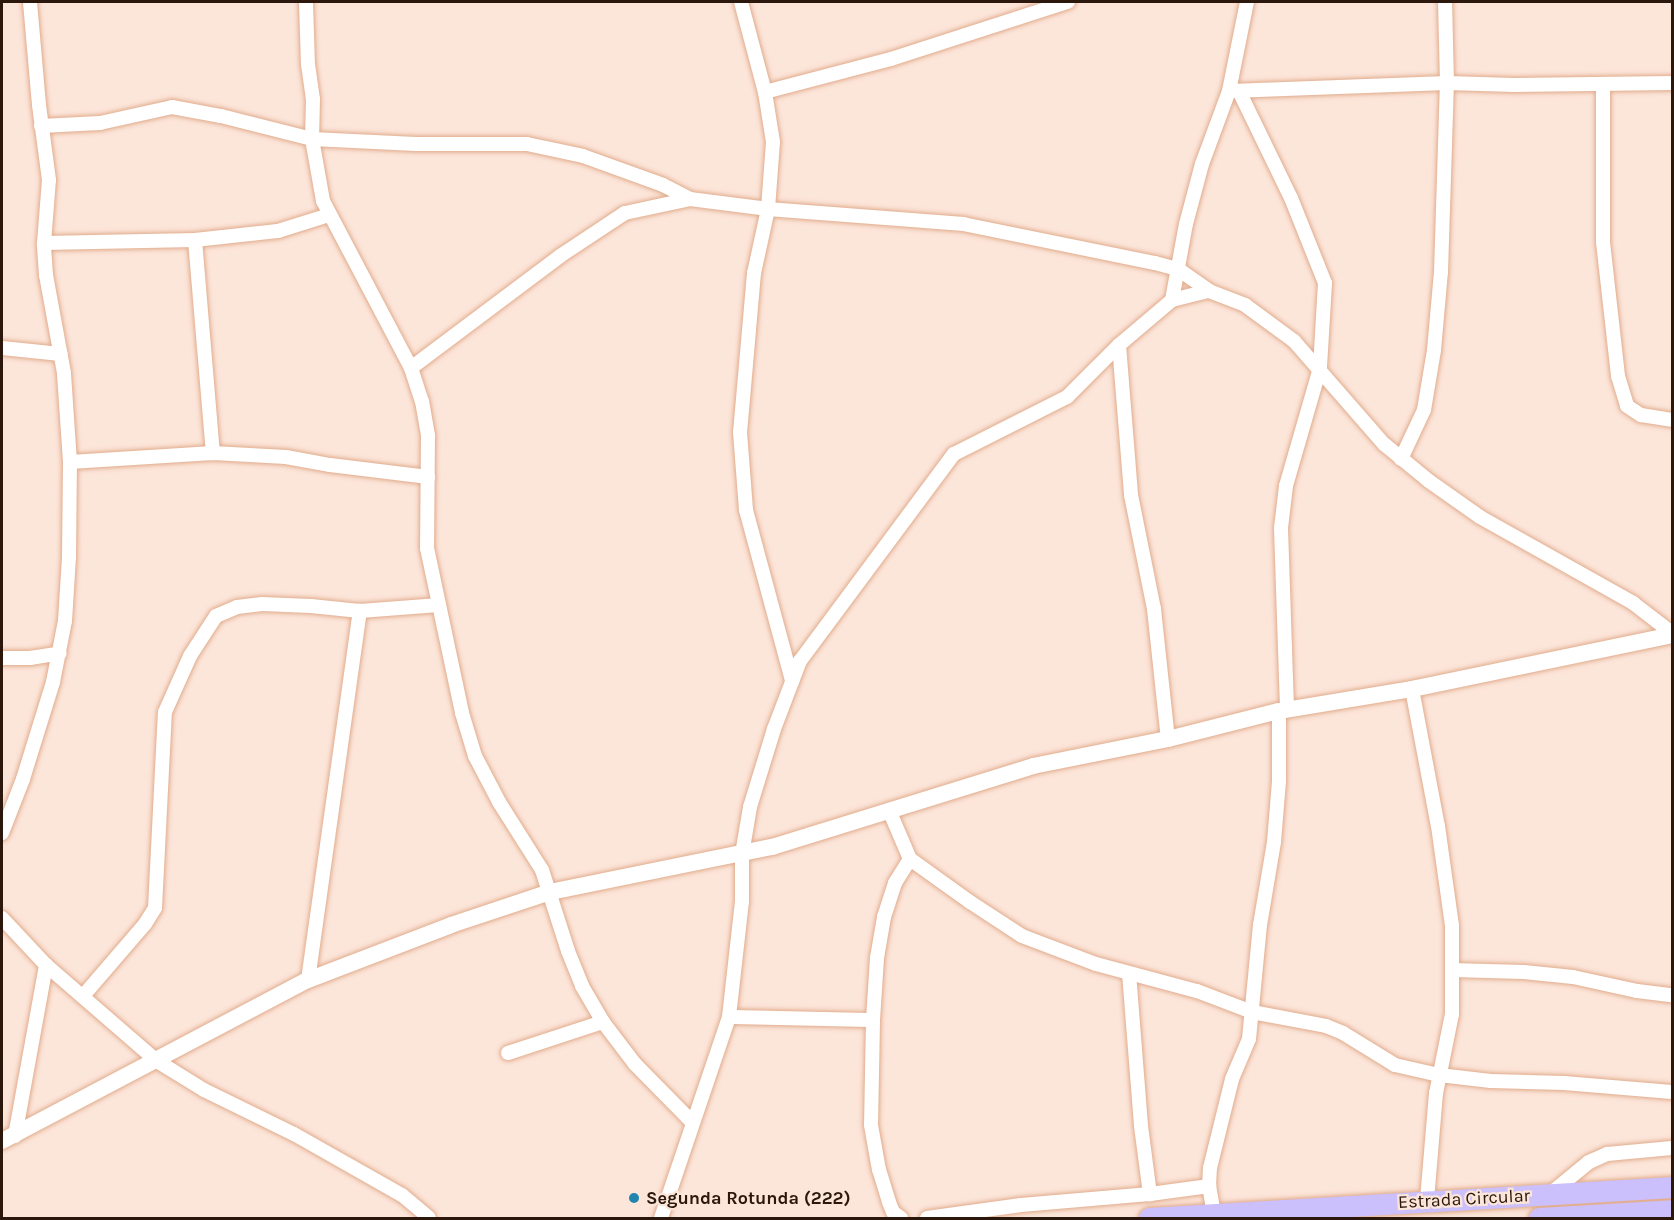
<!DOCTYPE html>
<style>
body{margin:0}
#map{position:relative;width:1674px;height:1220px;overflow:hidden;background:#fce5d9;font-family:Karla,sans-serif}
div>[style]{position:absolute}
.roads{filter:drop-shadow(0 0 2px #e1ac8d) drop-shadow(0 0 2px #e1ac8d)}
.minor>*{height:14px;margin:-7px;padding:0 7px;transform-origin:7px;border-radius:7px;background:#fff}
.tertiary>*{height:16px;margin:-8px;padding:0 8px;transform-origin:8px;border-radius:8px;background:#fff}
.primary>*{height:21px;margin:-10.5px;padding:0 10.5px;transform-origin:10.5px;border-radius:10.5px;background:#ccc0fc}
.dots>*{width:16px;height:16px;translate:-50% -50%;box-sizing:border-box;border:3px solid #fce5d9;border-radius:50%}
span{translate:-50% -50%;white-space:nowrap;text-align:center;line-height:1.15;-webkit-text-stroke:4.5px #fce5d9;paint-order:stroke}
.poi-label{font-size:18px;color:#2b170b;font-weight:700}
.left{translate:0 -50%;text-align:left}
.street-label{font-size:18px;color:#2b170b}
.frame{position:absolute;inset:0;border:3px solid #2b170b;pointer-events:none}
</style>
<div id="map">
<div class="roads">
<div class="minor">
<div style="left:306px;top:2px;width:62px;rotate:88.2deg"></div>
<div style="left:308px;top:64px;width:35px;rotate:82deg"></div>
<div style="left:313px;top:99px;width:40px;rotate:91.4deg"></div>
<div style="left:312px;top:139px;width:63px;rotate:79.9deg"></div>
<div style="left:323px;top:201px;width:189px;rotate:62.2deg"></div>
<div style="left:411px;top:368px;width:35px;rotate:72deg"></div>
<div style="left:422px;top:401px;width:36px;rotate:80deg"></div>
<div style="left:428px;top:436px;width:112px;rotate:90.5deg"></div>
<div style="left:427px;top:548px;width:169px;rotate:78deg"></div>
<div style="left:462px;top:713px;width:45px;rotate:73.2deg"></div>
<div style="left:475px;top:756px;width:52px;rotate:62.4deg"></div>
<div style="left:499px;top:802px;width:80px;rotate:57.7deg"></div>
<div style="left:542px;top:870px;width:85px;rotate:72.2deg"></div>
<div style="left:568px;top:951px;width:38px;rotate:68deg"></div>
<div style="left:582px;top:986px;width:42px;rotate:59.7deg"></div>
<div style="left:603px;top:1022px;width:53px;rotate:52.7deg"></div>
<div style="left:635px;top:1064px;width:81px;rotate:45.5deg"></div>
<div style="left:741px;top:2px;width:93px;rotate:75.1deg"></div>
<div style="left:765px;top:92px;width:51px;rotate:80.9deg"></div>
<div style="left:773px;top:142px;width:67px;rotate:94.3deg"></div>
<div style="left:768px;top:209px;width:66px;rotate:102.3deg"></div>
<div style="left:754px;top:273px;width:160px;rotate:95deg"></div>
<div style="left:740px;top:432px;width:78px;rotate:85.6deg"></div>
<div style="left:746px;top:510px;width:177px;rotate:74.9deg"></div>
<div style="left:1603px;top:85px;width:157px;rotate:90deg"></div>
<div style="left:1603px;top:242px;width:135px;rotate:83.6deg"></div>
<div style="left:1618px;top:376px;width:31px;rotate:73deg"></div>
<div style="left:1627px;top:406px;width:17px;rotate:33deg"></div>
<div style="left:1641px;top:415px;width:31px;rotate:9deg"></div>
<div style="left:1231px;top:91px;width:216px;rotate:-2.1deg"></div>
<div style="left:1447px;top:83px;width:67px;rotate:1.7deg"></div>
<div style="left:1514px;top:85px;width:158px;rotate:-0.7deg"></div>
<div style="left:1239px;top:91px;width:119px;rotate:64.1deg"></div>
<div style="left:1291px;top:198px;width:92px;rotate:68.2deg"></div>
<div style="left:1325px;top:283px;width:85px;rotate:93.4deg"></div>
<div style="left:1320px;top:368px;width:123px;rotate:106.1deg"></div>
<div style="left:1286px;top:486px;width:42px;rotate:96.8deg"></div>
<div style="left:1281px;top:528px;width:182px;rotate:88.1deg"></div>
<div style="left:765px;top:92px;width:130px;rotate:-14.7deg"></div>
<div style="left:891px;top:59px;width:186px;rotate:-17.9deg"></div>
<div style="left:41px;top:126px;width:59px;rotate:-2.9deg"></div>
<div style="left:100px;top:123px;width:74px;rotate:-12.5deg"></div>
<div style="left:172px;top:107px;width:50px;rotate:10.4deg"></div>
<div style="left:221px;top:116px;width:94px;rotate:14.2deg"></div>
<div style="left:312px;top:139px;width:104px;rotate:2.8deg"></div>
<div style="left:416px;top:144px;width:111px"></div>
<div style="left:527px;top:144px;width:57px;rotate:12.1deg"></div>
<div style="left:583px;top:156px;width:85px;rotate:19.9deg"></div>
<div style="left:663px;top:185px;width:30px;rotate:27deg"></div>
<div style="left:690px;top:199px;width:79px;rotate:7.3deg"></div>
<div style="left:768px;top:209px;width:196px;rotate:4.4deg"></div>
<div style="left:963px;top:224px;width:196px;rotate:11.5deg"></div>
<div style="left:1155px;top:263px;width:24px;rotate:15deg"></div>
<div style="left:1178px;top:269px;width:38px;rotate:35deg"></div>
<div style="left:195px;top:240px;width:214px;rotate:85.2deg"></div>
<div style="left:44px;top:243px;width:151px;rotate:-1.1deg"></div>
<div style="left:195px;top:240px;width:83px;rotate:-6.2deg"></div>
<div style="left:278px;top:231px;width:53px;rotate:-17.4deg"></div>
<div style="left:1172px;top:300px;width:38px;rotate:-14deg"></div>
<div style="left:1209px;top:291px;width:39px;rotate:21deg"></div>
<div style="left:1245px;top:305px;width:61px;rotate:36.3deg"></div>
<div style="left:1294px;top:341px;width:137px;rotate:48.9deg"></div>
<div style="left:1384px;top:444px;width:58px;rotate:39.4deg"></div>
<div style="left:1429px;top:481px;width:62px;rotate:35.2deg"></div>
<div style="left:1480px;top:517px;width:176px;rotate:29.3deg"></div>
<div style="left:1633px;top:603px;width:49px;rotate:37.6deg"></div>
<div style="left:1119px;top:345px;width:150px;rotate:85.4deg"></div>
<div style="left:1131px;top:495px;width:116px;rotate:78.6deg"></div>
<div style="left:1154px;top:609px;width:131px;rotate:83.9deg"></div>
<div style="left:2px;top:348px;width:59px;rotate:5.8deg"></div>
<div style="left:411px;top:368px;width:186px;rotate:-36.9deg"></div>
<div style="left:560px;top:256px;width:78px;rotate:-33.5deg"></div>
<div style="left:625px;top:213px;width:66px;rotate:-12.2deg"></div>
<div style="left:1401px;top:459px;width:54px;rotate:-64.9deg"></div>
<div style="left:1424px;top:410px;width:61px;rotate:-80.5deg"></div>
<div style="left:1434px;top:350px;width:78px;rotate:-84.9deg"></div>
<div style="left:1441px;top:272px;width:189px;rotate:-88.2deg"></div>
<div style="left:1447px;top:83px;width:81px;rotate:-91.4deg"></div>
<div style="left:70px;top:462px;width:143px;rotate:-3.6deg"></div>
<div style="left:213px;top:453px;width:73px;rotate:3.1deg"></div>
<div style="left:286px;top:457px;width:45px;rotate:10.3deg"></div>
<div style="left:330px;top:465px;width:99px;rotate:7deg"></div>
<div style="left:2px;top:658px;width:28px"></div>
<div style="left:30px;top:658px;width:30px;rotate:-9deg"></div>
<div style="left:1412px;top:689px;width:139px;rotate:79.3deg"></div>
<div style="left:1438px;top:826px;width:100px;rotate:82deg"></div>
<div style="left:1452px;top:925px;width:89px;rotate:90deg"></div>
<div style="left:1452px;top:1014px;width:81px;rotate:101.4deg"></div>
<div style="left:1436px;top:1093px;width:107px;rotate:94.8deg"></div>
<div style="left:889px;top:810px;width:53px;rotate:66.8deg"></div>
<div style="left:910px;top:859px;width:74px;rotate:35.6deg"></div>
<div style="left:970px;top:902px;width:62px;rotate:33.2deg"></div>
<div style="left:1022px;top:936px;width:79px;rotate:20.7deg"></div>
<div style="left:1096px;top:964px;width:105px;rotate:15deg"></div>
<div style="left:1197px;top:991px;width:59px;rotate:20.9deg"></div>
<div style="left:1252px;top:1012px;width:75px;rotate:10.7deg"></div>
<div style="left:1326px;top:1026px;width:18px;rotate:22deg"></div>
<div style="left:1343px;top:1033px;width:61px;rotate:31.6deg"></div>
<div style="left:1395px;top:1065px;width:45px;rotate:12.8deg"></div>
<div style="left:1439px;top:1075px;width:52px;rotate:6.6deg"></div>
<div style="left:1491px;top:1081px;width:73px;rotate:1.6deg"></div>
<div style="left:1564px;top:1083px;width:108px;rotate:4.8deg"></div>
<div style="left:2px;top:833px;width:58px;rotate:-68.7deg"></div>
<div style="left:23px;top:779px;width:102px;rotate:-72.8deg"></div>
<div style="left:53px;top:682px;width:62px;rotate:-78.9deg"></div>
<div style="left:65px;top:621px;width:64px;rotate:-86.4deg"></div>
<div style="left:69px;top:557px;width:95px;rotate:-89.4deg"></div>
<div style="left:70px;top:462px;width:89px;rotate:-93.9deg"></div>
<div style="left:64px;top:373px;width:100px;rotate:-100.4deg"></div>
<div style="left:46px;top:275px;width:32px;rotate:-94deg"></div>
<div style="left:44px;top:243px;width:63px;rotate:-85.5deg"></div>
<div style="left:49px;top:180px;width:76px;rotate:-97.6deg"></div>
<div style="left:39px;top:105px;width:103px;rotate:-95deg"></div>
<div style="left:2px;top:918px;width:64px;rotate:46.9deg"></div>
<div style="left:46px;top:965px;width:147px;rotate:40.9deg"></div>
<div style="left:157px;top:1061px;width:55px;rotate:31.7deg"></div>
<div style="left:204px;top:1090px;width:100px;rotate:26.1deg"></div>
<div style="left:294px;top:1134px;width:124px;rotate:29.5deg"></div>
<div style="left:402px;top:1195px;width:35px;rotate:40deg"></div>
<div style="left:1452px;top:970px;width:72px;rotate:1.6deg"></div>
<div style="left:1524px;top:972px;width:49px;rotate:5.8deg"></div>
<div style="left:1573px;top:977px;width:66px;rotate:12.3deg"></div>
<div style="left:1637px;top:991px;width:35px;rotate:7deg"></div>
<div style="left:1129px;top:973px;width:153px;rotate:85.5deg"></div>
<div style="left:1141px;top:1126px;width:69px;rotate:82.5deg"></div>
<div style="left:308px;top:980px;width:373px;rotate:-82deg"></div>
<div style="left:83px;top:996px;width:95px;rotate:-49.3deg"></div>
<div style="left:145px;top:924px;width:19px;rotate:-58deg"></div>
<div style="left:155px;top:908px;width:196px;rotate:-87.1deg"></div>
<div style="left:165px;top:712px;width:61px;rotate:-65.9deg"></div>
<div style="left:190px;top:656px;width:48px;rotate:-57deg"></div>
<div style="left:216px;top:616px;width:23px;rotate:-23deg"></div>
<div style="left:237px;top:607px;width:25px;rotate:-7deg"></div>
<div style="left:262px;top:604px;width:49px;rotate:2.3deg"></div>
<div style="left:311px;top:606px;width:49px;rotate:5.8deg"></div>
<div style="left:360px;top:611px;width:79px;rotate:-4.3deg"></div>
<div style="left:729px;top:1017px;width:144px;rotate:1.2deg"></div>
<div style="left:508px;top:1053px;width:100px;rotate:-18.1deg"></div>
<div style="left:15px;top:1136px;width:174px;rotate:-79.7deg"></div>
<div style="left:1550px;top:1194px;width:50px;rotate:-39.4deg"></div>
<div style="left:1589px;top:1162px;width:20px;rotate:-24deg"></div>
<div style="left:1607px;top:1154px;width:65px;rotate:-5.3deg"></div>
<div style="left:1214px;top:1214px;width:28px;rotate:-100deg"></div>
<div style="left:1209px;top:1186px;width:18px;rotate:-87deg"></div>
<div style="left:1210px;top:1168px;width:92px;rotate:-76.1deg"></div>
<div style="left:1232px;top:1079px;width:43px;rotate:-67deg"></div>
<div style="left:1249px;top:1039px;width:115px;rotate:-84.5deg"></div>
<div style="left:1260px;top:925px;width:84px;rotate:-80.4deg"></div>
<div style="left:1274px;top:842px;width:61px;rotate:-85.3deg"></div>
<div style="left:1279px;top:781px;width:70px;rotate:-90deg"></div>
<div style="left:661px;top:1218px;width:212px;rotate:-71.3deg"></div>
<div style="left:729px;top:1017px;width:116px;rotate:-83.6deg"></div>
<div style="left:742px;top:902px;width:48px;rotate:-90deg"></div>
<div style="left:742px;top:854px;width:48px;rotate:-80.3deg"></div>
<div style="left:750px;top:807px;width:82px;rotate:-72.9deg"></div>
<div style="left:774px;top:729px;width:73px;rotate:-69.1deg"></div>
<div style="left:800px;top:661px;width:258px;rotate:-53.4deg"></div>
<div style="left:954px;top:454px;width:127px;rotate:-26.8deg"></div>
<div style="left:1067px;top:397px;width:74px;rotate:-45deg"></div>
<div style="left:1119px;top:345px;width:70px;rotate:-40.3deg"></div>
<div style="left:1172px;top:300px;width:77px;rotate:-79.6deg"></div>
<div style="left:1186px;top:224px;width:62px;rotate:-75.1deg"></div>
<div style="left:1202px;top:164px;width:78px;rotate:-69.7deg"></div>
<div style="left:1229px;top:91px;width:91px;rotate:-78.6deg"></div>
<div style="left:901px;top:1218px;width:10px;rotate:-143deg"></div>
<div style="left:893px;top:1212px;width:11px;rotate:-112deg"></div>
<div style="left:889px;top:1202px;width:34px;rotate:-107deg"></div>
<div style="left:879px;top:1170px;width:46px;rotate:-100.1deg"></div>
<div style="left:871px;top:1125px;width:105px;rotate:-88.9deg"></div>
<div style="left:873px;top:1020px;width:62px;rotate:-86.3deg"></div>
<div style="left:877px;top:958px;width:42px;rotate:-80.3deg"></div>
<div style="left:884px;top:917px;width:36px;rotate:-72deg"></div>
<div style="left:895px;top:883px;width:28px;rotate:-58deg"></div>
<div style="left:927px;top:1218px;width:95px;rotate:-7.9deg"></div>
<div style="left:1021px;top:1205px;width:129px;rotate:-4.9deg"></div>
<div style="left:1150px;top:1194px;width:60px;rotate:-7.7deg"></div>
</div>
<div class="tertiary">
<div style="left:2px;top:1141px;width:346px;rotate:-27.8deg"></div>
<div style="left:308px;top:980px;width:153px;rotate:-21deg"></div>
<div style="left:451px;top:925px;width:104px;rotate:-18.4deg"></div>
<div style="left:550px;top:892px;width:227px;rotate:-11.5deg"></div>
<div style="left:772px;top:847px;width:273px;rotate:-17.2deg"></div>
<div style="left:1033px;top:766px;width:138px;rotate:-11.3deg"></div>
<div style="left:1168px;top:739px;width:114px;rotate:-14.2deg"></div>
<div style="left:1279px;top:711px;width:135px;rotate:-9.4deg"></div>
<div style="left:1412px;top:689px;width:266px;rotate:-11.7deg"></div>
</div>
<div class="primary">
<div style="left:1149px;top:1218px;width:524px;rotate:-3.39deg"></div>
<div style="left:1539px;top:1218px;width:133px;rotate:-3.4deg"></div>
</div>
</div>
<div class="dots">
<div style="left:634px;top:1198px;background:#2085af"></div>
</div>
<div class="poi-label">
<span class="left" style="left:646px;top:1198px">Segunda Rotunda (222)</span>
</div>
<div class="street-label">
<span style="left:1464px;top:1199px;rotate:-3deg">Estrada Circular</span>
</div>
<div class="frame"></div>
</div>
